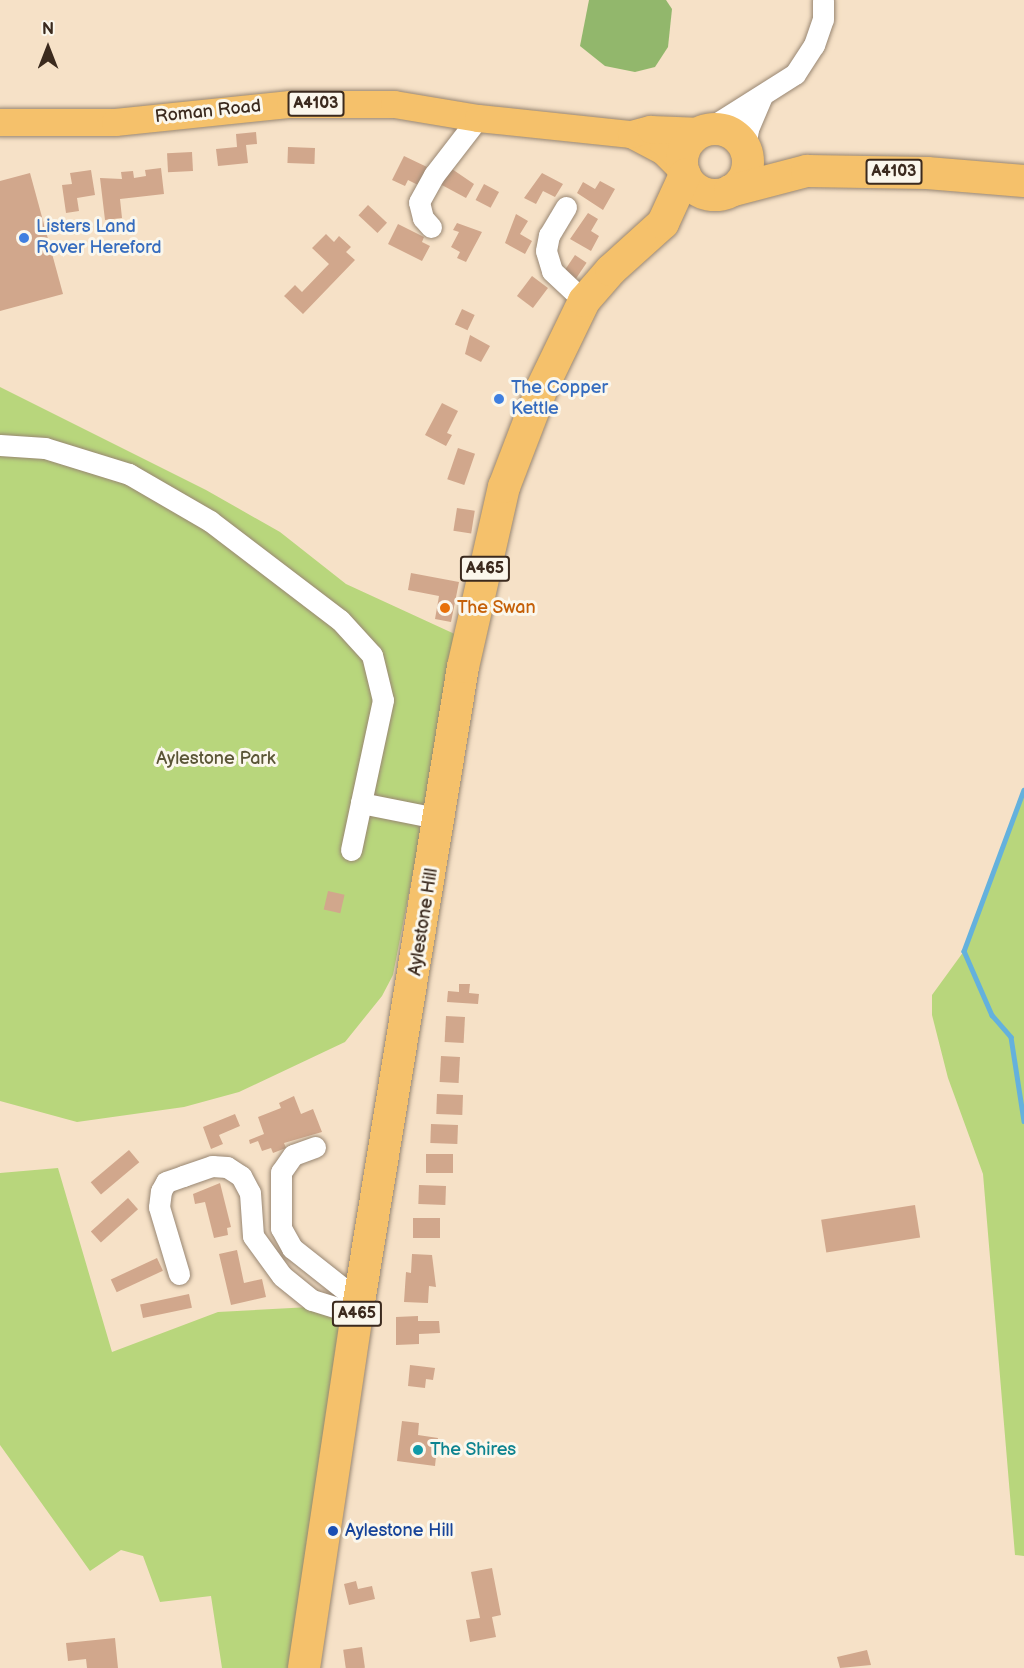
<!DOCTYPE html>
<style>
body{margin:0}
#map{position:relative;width:1024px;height:1668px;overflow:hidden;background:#f6e1c7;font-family:"Balsamiq Sans",sans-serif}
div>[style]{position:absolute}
.green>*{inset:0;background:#b8d67c}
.forest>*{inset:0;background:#92b76c}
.stream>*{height:4.5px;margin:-2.25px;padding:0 2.25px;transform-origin:2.25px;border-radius:2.25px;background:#64b1dd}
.building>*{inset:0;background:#d1a78c;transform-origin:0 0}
.roads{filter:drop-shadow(0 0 2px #988672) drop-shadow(0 0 2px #988672)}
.minor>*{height:21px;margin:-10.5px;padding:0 10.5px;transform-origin:10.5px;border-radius:10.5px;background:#fff}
.major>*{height:27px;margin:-13.5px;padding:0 13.5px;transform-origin:13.5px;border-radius:13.5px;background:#f5c16b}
.highway>*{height:32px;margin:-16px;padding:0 16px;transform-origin:16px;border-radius:16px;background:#f5c16b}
.highway>.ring{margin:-16px;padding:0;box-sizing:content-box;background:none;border:32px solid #f5c16b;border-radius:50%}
.dots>*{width:16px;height:16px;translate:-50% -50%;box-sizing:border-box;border:3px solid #fbf7ec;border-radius:50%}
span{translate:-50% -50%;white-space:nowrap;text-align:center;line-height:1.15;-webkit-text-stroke:6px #fbf7ec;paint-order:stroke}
.shield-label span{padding:2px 4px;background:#fbf7ec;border:2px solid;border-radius:4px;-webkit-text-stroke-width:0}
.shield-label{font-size:16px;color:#3b2a1e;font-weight:700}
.street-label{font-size:18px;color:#3b2a1e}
.shop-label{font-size:18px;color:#366cbe}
.left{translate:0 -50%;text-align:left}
.food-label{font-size:18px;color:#c56008}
.park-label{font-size:18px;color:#5a5536}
.culture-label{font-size:18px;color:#0d838f}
.transit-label{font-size:18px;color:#164399}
.north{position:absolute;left:18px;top:18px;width:60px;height:60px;-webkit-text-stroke:4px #fbf7ec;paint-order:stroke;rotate:0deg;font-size:16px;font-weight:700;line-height:24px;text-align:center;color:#3b2a1e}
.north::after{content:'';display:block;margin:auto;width:21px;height:27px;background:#3b2a1e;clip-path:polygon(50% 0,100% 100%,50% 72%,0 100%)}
</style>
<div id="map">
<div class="green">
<div style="clip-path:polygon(0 387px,206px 490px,280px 532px,346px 584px,459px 636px,393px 975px,382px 996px,345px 1042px,239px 1092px,184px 1107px,77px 1122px,0 1101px)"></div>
<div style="clip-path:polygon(1024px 790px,1024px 1556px,1015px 1555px,983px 1174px,948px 1078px,932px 1015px,932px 995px,964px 951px)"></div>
<div style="clip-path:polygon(58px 1168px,112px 1352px,218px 1312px,310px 1307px,348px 1317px,292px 1668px,222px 1668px,211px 1596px,160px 1602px,143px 1556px,121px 1550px,90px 1571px,0 1445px,0 1173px)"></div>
</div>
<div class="forest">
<div style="clip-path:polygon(589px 0,666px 0,672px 9px,668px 47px,655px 67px,635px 72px,605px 66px,580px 46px)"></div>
</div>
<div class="stream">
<div style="left:1024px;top:790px;width:172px;rotate:110.4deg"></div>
<div style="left:964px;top:951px;width:70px;rotate:66.4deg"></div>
<div style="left:992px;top:1015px;width:29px;rotate:49deg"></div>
<div style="left:1011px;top:1037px;width:85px;rotate:81.2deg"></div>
</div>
<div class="building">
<div style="clip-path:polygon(256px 132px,257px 144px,246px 145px,248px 163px,218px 166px,216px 149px,237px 147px,236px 134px)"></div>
<div style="left:288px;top:147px;width:27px;height:16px;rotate:2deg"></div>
<div style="left:192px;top:152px;width:19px;height:25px;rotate:87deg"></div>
<div style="clip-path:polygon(404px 156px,427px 167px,418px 185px,408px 180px,405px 186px,392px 180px)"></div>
<div style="clip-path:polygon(449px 167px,474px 184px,466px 198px,440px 184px)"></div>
<div style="clip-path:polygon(161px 168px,164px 194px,120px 199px,122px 218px,105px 220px,100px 178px,122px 179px,121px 172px,133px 171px,134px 178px,146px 176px,145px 170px)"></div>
<div style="clip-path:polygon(91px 170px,95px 195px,77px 198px,79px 211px,66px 213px,62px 185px,72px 184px,70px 173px)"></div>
<div style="clip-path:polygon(30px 173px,63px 294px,0 311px,0 181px)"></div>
<div style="clip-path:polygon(542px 173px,563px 184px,555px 197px,543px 191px,536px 204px,524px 198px)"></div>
<div style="clip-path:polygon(600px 181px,615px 189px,603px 210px,577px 193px,583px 182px,595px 189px)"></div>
<div style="left:484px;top:184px;width:17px;height:18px;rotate:28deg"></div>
<div style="left:368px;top:205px;width:26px;height:14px;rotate:43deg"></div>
<div style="clip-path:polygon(588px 213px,598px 219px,591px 231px,599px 236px,591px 251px,570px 239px)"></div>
<div style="clip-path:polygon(516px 214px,528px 221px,520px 234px,532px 241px,525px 254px,505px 243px)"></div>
<div style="clip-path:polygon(457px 223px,482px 232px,466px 262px,457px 258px,460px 252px,451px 247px,459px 232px,453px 230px)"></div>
<div style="clip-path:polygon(398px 224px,424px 237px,422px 242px,430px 246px,422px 261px,388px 244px)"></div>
<div style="clip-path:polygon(326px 234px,334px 242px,339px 236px,351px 247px,346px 252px,355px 260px,303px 314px,284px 296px,295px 285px,302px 292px,329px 264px,312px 248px)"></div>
<div style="left:575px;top:255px;width:14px;height:21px;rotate:34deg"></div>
<div style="left:532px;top:276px;width:20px;height:25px;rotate:37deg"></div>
<div style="left:462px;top:309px;width:14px;height:17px;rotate:25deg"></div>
<div style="clip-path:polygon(470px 335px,490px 346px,481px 362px,465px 354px)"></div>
<div style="clip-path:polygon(442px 403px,458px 411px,447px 433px,452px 435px,446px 446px,425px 435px)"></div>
<div style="left:458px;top:448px;width:18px;height:33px;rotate:19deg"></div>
<div style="left:457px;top:508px;width:18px;height:23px;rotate:9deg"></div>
<div style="clip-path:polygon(411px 573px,459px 582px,451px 622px,435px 619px,439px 596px,408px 590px)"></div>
<div style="left:328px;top:891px;width:17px;height:19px;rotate:13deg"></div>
<div style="clip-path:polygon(459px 984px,470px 984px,469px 993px,479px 994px,478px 1004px,447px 1002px,448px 991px,459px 992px)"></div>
<div style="left:446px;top:1016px;width:19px;height:26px;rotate:3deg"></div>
<div style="left:441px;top:1056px;width:19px;height:26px;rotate:3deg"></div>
<div style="left:437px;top:1094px;width:26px;height:20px;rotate:2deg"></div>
<div style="clip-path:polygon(294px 1096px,301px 1114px,313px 1109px,322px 1132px,284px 1143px,286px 1148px,273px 1153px,271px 1148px,262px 1151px,258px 1141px,250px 1144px,249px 1140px,264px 1134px,258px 1117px,281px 1108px,279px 1103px)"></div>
<div style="clip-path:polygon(235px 1114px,240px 1126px,219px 1135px,223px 1144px,211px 1149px,203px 1127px)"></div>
<div style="left:431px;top:1124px;width:27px;height:19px;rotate:2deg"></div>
<div style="left:129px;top:1150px;width:16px;height:50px;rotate:50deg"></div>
<div style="left:426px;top:1154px;width:27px;height:19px"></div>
<div style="clip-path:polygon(220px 1183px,231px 1227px,227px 1228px,228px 1235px,214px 1238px,205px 1202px,195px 1204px,193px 1194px)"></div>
<div style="left:419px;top:1185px;width:27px;height:19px;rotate:2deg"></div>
<div style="left:128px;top:1198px;width:15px;height:50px;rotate:48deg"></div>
<div style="left:915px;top:1205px;width:33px;height:95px;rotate:81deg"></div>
<div style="left:413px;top:1218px;width:27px;height:20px"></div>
<div style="clip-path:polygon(237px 1250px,244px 1283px,262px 1279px,266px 1297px,231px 1305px,219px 1254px)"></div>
<div style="clip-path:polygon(412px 1254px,432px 1255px,436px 1287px,429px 1286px,428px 1303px,404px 1302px,406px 1272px,411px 1273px)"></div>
<div style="left:157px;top:1258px;width:14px;height:51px;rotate:65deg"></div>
<div style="left:189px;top:1294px;width:14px;height:50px;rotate:78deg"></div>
<div style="clip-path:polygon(418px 1316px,418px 1321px,439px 1321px,440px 1333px,419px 1334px,419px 1344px,396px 1345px,396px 1317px)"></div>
<div style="clip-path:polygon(410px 1365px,435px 1368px,433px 1380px,426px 1379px,425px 1388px,408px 1386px)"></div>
<div style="clip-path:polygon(402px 1421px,419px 1423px,418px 1435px,438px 1438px,435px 1466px,397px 1461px)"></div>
<div style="clip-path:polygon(492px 1568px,501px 1615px,492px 1617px,496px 1637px,470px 1642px,466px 1620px,480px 1618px,471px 1572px)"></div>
<div style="clip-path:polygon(356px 1581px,358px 1589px,372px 1586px,375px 1599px,349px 1605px,344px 1584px)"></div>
<div style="clip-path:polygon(115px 1638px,118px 1668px,87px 1668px,86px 1659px,68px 1661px,66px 1643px)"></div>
<div style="left:362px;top:1647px;width:21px;height:19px;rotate:82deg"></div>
<div style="clip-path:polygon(867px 1650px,871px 1665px,840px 1668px,837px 1657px)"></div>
</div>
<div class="roads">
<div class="minor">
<div style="left:708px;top:129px;width:103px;rotate:-32.3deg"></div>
<div style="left:795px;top:74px;width:35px;rotate:-57deg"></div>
<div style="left:814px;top:45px;width:28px;rotate:-71deg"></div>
<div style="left:823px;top:19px;width:19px;rotate:-90deg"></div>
<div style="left:745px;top:148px;width:19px;rotate:-81deg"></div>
<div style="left:748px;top:129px;width:34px;rotate:-67deg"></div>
<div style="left:566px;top:207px;width:33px;rotate:121deg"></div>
<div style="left:549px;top:235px;width:16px;rotate:101deg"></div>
<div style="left:546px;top:251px;width:21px;rotate:73deg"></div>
<div style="left:552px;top:271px;width:44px;rotate:43.2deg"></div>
<div style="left:431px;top:227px;width:12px;rotate:-132deg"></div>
<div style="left:423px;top:218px;width:16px;rotate:-104deg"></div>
<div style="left:419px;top:202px;width:31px;rotate:-61deg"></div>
<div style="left:434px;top:175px;width:72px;rotate:-52.3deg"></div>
<div style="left:0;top:445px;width:45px;rotate:3.8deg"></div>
<div style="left:45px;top:448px;width:88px;rotate:17.2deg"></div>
<div style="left:129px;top:474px;width:94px;rotate:30.1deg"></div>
<div style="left:210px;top:521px;width:163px;rotate:37.3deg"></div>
<div style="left:340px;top:620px;width:47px;rotate:47.6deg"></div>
<div style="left:372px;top:655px;width:46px;rotate:76.3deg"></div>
<div style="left:383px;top:700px;width:105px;rotate:102.1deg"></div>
<div style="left:361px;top:803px;width:82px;rotate:11.3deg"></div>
<div style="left:351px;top:850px;width:48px;rotate:-78deg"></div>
<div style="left:315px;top:1147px;width:23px;rotate:160deg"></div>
<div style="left:293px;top:1155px;width:21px;rotate:125deg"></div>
<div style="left:281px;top:1172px;width:56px;rotate:90deg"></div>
<div style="left:281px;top:1228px;width:23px;rotate:61deg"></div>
<div style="left:292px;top:1248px;width:85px;rotate:38.3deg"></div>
<div style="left:179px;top:1274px;width:70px;rotate:-106.6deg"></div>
<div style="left:159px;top:1207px;width:16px;rotate:-83deg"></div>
<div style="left:161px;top:1191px;width:10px;rotate:-61deg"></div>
<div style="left:166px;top:1182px;width:18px;rotate:-19deg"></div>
<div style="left:183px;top:1176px;width:31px;rotate:-19deg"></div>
<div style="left:212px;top:1166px;width:15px;rotate:4deg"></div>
<div style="left:227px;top:1167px;width:17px;rotate:33deg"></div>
<div style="left:241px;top:1176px;width:19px;rotate:62deg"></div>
<div style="left:250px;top:1193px;width:43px;rotate:86deg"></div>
<div style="left:253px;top:1236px;width:49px;rotate:54.1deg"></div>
<div style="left:282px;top:1276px;width:38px;rotate:39deg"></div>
<div style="left:312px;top:1300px;width:47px;rotate:17.3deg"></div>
</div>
<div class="major">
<div style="left:0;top:122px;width:115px"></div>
<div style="left:115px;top:122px;width:176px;rotate:-5.9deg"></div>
<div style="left:290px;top:104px;width:104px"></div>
<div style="left:394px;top:104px;width:85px;rotate:9.5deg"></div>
<div style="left:478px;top:118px;width:154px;rotate:6deg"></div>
<div style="left:631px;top:134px;width:36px;rotate:28deg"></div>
<div style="left:663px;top:151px;width:28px;rotate:45deg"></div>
<div style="left:631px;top:134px;width:20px;rotate:-15deg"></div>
<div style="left:650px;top:129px;width:52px;rotate:2.2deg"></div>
</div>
<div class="highway">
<div class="ring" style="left:682px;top:129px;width:34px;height:34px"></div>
<div style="left:730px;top:191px;width:80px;rotate:-14.6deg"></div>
<div style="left:807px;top:171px;width:120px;rotate:1deg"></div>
<div style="left:927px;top:173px;width:97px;rotate:4.7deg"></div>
<div style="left:304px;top:1668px;width:358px;rotate:-81.5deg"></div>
<div style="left:357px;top:1314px;width:656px;rotate:-80.7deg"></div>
<div style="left:463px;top:667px;width:185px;rotate:-77.2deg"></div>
<div style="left:504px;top:487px;width:106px;rotate:-69deg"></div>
<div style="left:542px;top:388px;width:97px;rotate:-64.2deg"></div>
<div style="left:584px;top:301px;width:41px;rotate:-48.9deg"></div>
<div style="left:611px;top:270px;width:70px;rotate:-42.1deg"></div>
<div style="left:663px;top:223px;width:53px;rotate:-65.4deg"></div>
</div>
</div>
<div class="dots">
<div style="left:24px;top:238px;background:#3f7fe0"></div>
<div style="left:499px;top:399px;background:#3f7fe0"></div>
<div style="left:445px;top:608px;background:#e8710a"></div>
<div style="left:418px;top:1450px;background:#0f9aa8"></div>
<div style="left:333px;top:1531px;background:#1a4fb4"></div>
</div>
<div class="shield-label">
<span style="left:316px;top:104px">A4103</span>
<span style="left:894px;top:172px">A4103</span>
<span style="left:485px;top:569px">A465</span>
<span style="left:357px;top:1314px">A465</span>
</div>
<div class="street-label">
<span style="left:208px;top:112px;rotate:-6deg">Roman Road</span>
<span style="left:424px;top:922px;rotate:-81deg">Aylestone Hill</span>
</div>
<div class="shop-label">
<span class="left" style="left:36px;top:238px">Listers Land<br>Rover Hereford</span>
<span class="left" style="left:511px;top:399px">The Copper<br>Kettle</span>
</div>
<div class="food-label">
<span class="left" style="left:457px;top:608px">The Swan</span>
</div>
<div class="park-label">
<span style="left:216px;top:759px">Aylestone Park</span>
</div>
<div class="culture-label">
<span class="left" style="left:430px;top:1450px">The Shires</span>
</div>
<div class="transit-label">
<span class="left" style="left:345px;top:1531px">Aylestone Hill</span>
</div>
<div class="north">N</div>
</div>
